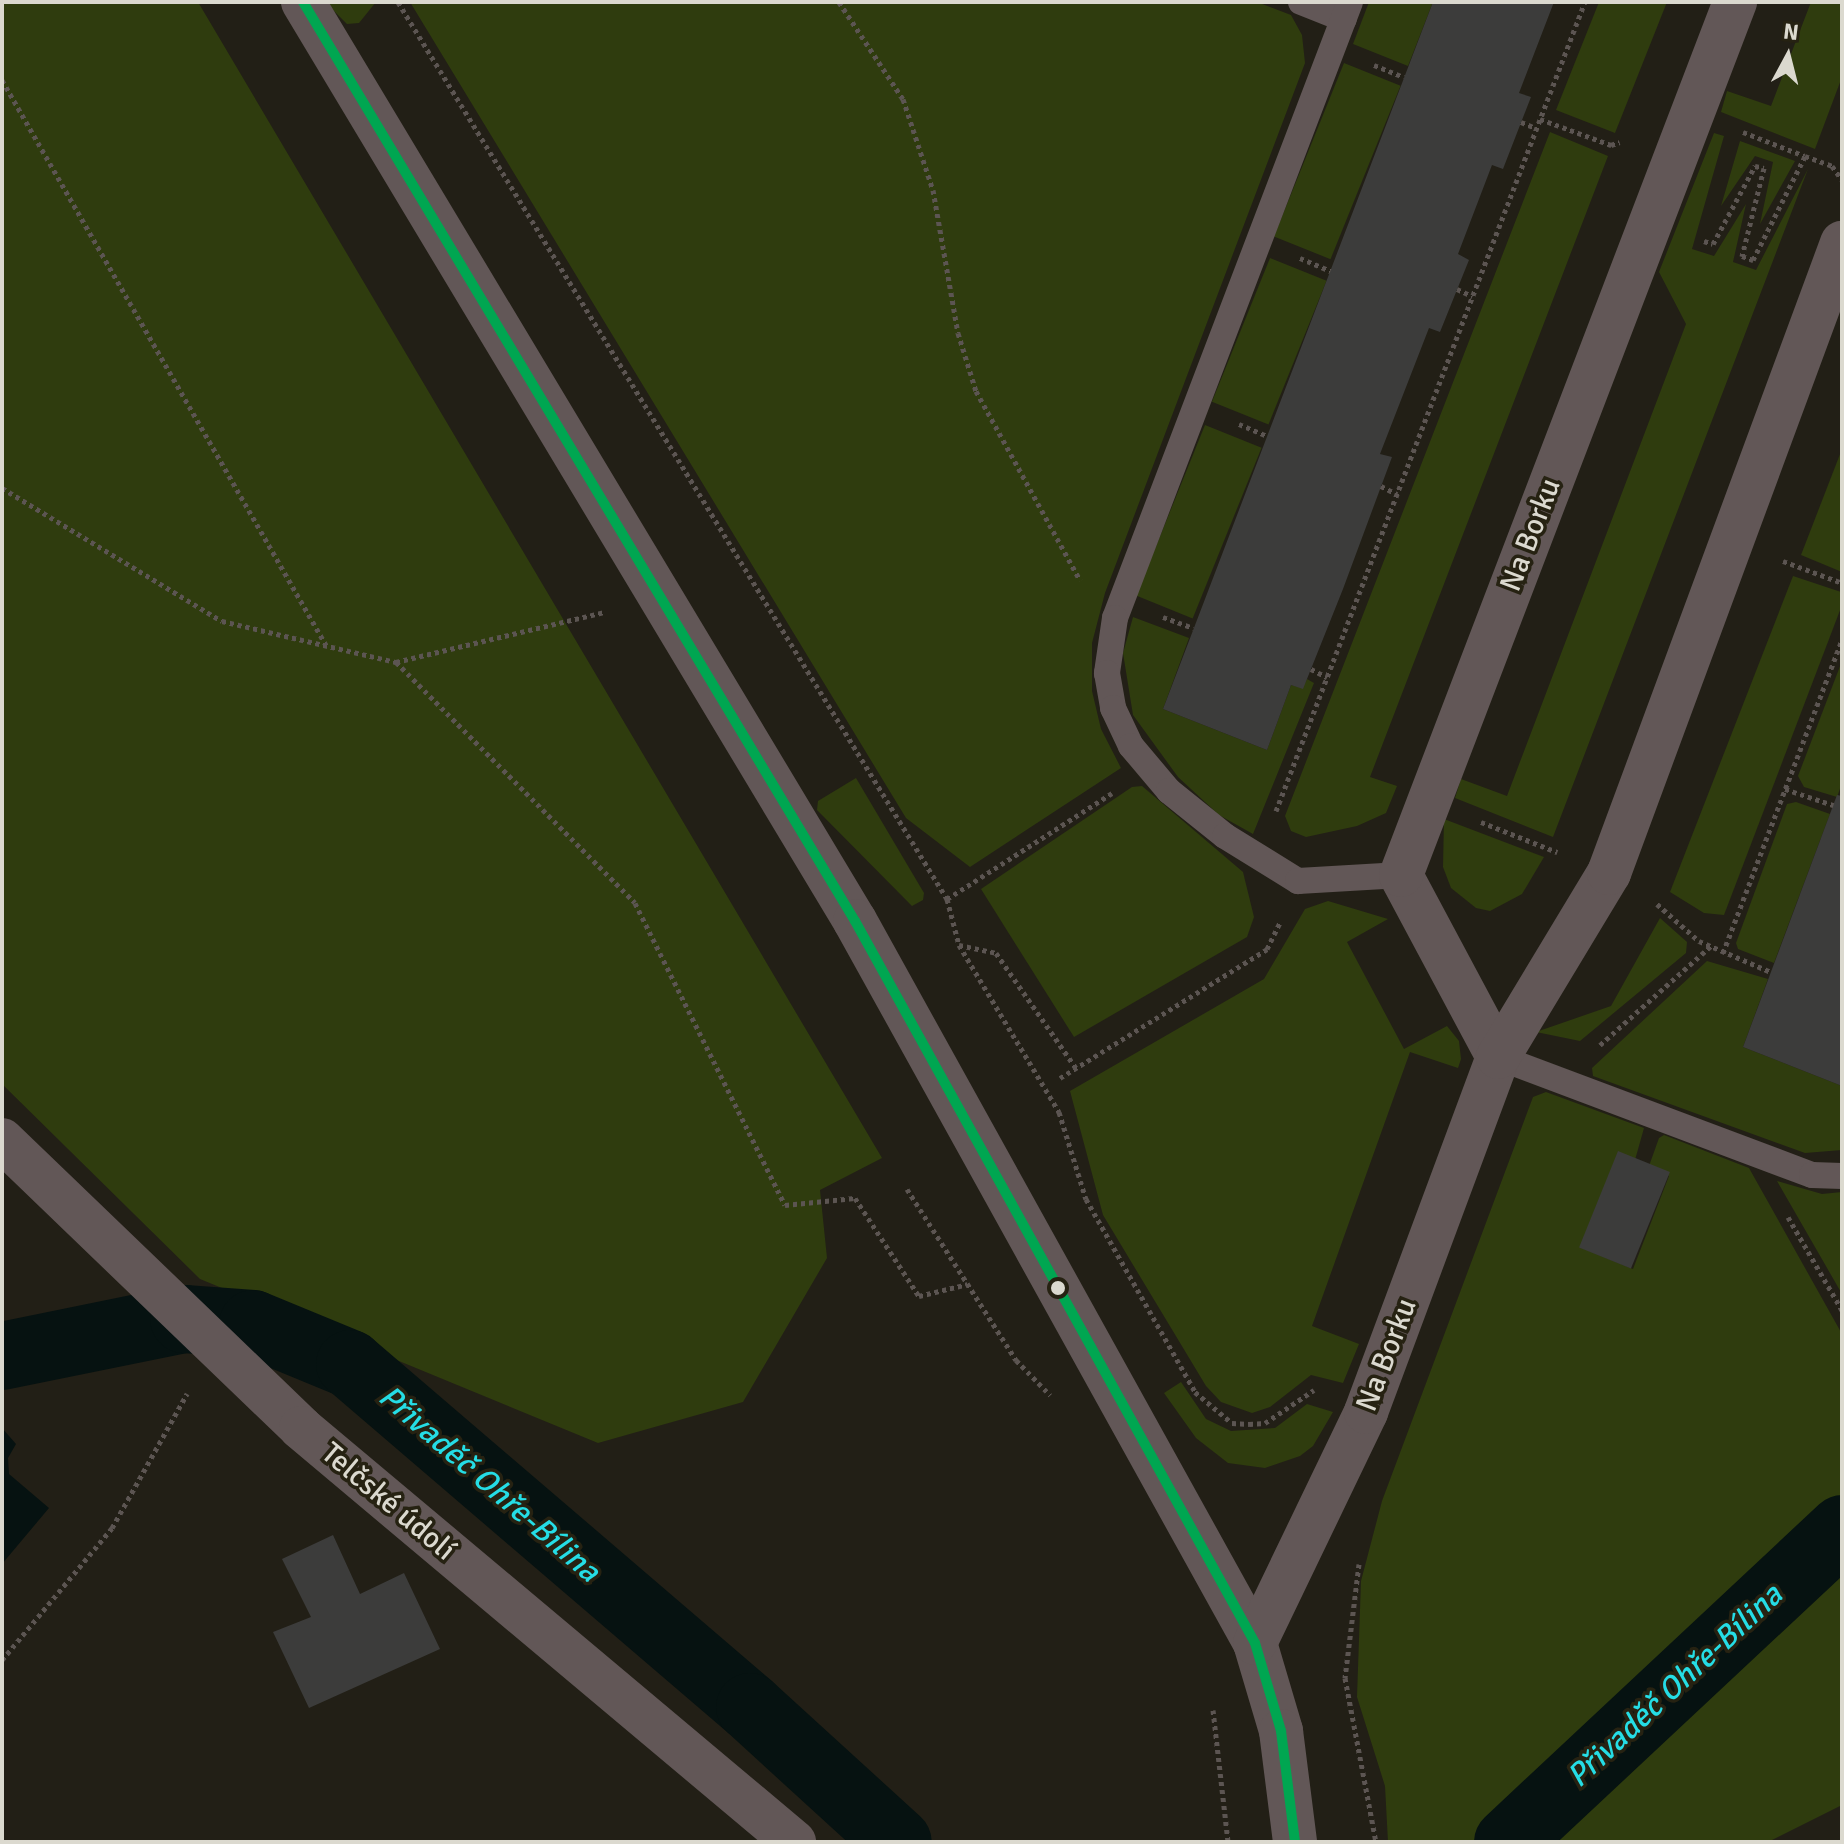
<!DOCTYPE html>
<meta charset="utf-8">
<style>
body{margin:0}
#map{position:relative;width:1844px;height:1844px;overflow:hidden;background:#221f16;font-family:Signika,sans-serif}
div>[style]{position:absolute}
.green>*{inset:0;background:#2f3c0e;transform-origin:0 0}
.water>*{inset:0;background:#061211}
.canal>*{height:68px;margin:-34px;padding:0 34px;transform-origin:34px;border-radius:34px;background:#061211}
.building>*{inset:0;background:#3c3c3b;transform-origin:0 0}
.path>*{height:5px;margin-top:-2.5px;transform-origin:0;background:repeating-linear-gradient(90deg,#5c5552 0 4px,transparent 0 8px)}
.service>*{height:26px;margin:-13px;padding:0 13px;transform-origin:13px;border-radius:13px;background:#625757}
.minor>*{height:44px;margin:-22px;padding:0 22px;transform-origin:22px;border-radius:22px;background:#625757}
.bus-1>*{height:10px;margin:-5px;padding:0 5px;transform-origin:5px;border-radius:5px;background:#00a651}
.dots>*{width:22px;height:22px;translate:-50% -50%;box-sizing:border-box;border:4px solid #262212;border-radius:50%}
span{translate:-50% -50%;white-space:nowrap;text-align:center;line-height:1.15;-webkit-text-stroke:7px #262212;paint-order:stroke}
.street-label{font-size:30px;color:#dbd9cf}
.water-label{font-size:32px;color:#25dde5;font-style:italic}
.frame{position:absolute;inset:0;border:4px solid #dbd9cf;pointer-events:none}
.north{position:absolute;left:1748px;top:16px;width:80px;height:80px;-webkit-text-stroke:6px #262212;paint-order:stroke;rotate:7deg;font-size:22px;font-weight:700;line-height:32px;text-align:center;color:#dbd9cf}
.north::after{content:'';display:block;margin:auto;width:28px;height:36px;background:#dbd9cf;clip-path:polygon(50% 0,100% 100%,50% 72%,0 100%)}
</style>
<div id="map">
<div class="green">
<div style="clip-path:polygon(2px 2px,198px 2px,882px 1158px,820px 1190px,827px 1258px,743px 1402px,598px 1443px,200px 1279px,2px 1084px)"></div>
<div style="clip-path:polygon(325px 2px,376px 2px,359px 23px,347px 24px)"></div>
<div style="clip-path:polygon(410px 2px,1257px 2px,1291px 15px,1302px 35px,1305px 63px,1105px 593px,1092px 643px,1092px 691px,1101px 729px,1121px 768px,970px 867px,906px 818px)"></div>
<div style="clip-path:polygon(1369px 2px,1433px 2px,1408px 66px,1353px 44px)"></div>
<div style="clip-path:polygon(1599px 2px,1667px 2px,1615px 133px,1556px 110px)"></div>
<div style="clip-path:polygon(1811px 2px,1842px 2px,1842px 77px,1815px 149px,1721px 112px,1727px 91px,1771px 106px)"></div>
<div style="left:1344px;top:63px;width:61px;height:187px;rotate:22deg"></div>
<div style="clip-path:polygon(1550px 132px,1608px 156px,1370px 777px,1397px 786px,1386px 813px,1357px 826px,1306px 837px,1291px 831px,1285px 816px)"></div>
<div style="clip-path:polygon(1714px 133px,1724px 136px,1692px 249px,1714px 256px,1746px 204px,1733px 262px,1756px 270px,1808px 169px,1553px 837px,1455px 798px,1461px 779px,1507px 796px,1686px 324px,1659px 272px)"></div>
<div style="clip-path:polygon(1740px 141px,1795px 161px,1760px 224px,1773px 162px,1755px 156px,1721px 206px)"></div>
<div style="left:1270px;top:258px;width:61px;height:155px;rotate:22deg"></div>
<div style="left:1205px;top:425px;width:61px;height:184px;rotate:22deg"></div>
<div style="clip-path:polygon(1842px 449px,1842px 572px,1801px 555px)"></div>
<div style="clip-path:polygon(1793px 576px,1841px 592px,1842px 605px,1724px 915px,1704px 913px,1670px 892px)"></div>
<div style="clip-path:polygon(1133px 617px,1189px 638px,1163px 709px,1267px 750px,1291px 685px,1302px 688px,1307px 679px,1314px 683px,1253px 834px,1219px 815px,1178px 777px,1133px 715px,1123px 653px)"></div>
<div style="clip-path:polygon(1842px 661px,1842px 783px,1837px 797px,1804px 787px,1798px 776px)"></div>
<div style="clip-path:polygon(856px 778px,924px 893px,923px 900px,912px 906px,817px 810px,818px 801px)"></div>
<div style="clip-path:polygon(1142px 786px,1243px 872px,1254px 917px,1247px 937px,1074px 1037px,981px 889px,1132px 787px)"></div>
<div style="clip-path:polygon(1796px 802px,1830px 814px,1774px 963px,1738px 949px,1736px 943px,1787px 804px)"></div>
<div style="clip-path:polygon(1444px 819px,1544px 857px,1522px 894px,1490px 911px,1476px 908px,1451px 888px,1443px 867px)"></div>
<div style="clip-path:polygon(1328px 901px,1388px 919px,1347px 942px,1404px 1049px,1447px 1026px,1459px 1041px,1461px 1059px,1458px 1068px,1410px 1052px,1312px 1326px,1359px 1344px,1343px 1383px,1311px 1375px,1270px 1407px,1252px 1413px,1221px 1402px,1206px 1386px,1103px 1215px,1070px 1091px,1264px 979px,1305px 909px)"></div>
<div style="clip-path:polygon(1660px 918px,1687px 942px,1686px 953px,1580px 1041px,1536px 1032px,1611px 1006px)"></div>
<div style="clip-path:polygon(1707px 961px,1768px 979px,1743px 1047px,1842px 1086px,1842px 1150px,1805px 1153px,1593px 1076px,1592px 1068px)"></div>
<div style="clip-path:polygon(1546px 1092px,1644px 1128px,1635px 1160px,1582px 1248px,1633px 1269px,1669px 1176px,1649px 1166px,1659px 1138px,1664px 1135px,1749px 1168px,1842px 1334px,1842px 1494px,1481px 1842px,1388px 1842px,1385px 1786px,1357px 1697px,1361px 1581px,1382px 1501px,1533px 1097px)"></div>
<div style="clip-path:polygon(1777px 1181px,1822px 1194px,1842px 1192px,1842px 1294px)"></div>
<div style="clip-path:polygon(1181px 1382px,1206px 1419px,1231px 1431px,1275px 1428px,1307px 1404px,1333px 1412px,1313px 1446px,1300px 1456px,1265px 1468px,1228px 1463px,1196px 1438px,1164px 1393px)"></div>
<div style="clip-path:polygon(1842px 1567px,1842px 1805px,1768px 1842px,1556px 1842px)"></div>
</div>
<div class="water">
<div style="clip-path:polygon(2px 1428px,16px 1444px,8px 1458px,9px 1474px,49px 1508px,2px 1564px)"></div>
</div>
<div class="canal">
<div style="left:2px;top:1356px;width:186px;rotate:-11.5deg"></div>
<div style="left:184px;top:1319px;width:69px;rotate:4.1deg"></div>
<div style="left:253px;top:1324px;width:105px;rotate:22.4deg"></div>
<div style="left:350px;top:1364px;width:527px;rotate:40.61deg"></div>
<div style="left:750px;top:1707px;width:200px;rotate:42.4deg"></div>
<div style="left:1508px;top:1842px;width:458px;rotate:-43.1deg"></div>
</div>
<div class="building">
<div style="clip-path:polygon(1433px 2px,1554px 2px,1519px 93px,1531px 97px,1503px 169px,1492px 165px,1458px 254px,1469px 260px,1440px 332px,1429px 328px,1380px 454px,1392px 457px,1343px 589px,1303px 689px,1291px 685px,1267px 750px,1163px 709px)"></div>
<div style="clip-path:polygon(1837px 795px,1842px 796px,1842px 1086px,1743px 1047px)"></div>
<div style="left:1618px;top:1151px;width:56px;height:104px;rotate:22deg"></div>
<div style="clip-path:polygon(333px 1535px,360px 1594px,404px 1573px,440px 1649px,309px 1708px,273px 1632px,311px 1617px,282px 1559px)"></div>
</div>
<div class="path">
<div style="left:398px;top:2px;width:1052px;rotate:58.53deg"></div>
<div style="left:947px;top:899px;width:48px;rotate:75.4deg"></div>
<div style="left:959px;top:945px;width:195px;rotate:59.1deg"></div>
<div style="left:1059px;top:1112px;width:91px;rotate:72.8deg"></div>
<div style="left:1086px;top:1199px;width:222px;rotate:60.5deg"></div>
<div style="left:1195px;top:1392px;width:48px;rotate:40deg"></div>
<div style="left:1232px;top:1423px;width:17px;rotate:3deg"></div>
<div style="left:1249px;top:1424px;width:16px;rotate:-4deg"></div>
<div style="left:1265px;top:1423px;width:59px;rotate:-34deg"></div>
<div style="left:839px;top:2px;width:116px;rotate:56.6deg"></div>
<div style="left:903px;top:99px;width:96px;rotate:71.8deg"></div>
<div style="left:933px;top:190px;width:145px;rotate:80.1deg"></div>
<div style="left:958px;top:333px;width:61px;rotate:72.8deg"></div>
<div style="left:976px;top:391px;width:216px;rotate:61.2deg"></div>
<div style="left:1374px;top:65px;width:32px;rotate:22deg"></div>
<div style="left:2px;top:80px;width:651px;rotate:60.17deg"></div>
<div style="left:1540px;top:119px;width:76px;rotate:20.1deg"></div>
<div style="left:1611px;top:145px;width:9px;rotate:-18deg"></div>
<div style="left:1521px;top:122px;width:16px;rotate:22deg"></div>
<div style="left:1743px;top:132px;width:66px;rotate:21.2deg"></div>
<div style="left:1704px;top:241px;width:9px;rotate:18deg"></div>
<div style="left:1713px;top:244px;width:89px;rotate:-61.7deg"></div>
<div style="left:1755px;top:166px;width:9px;rotate:13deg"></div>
<div style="left:1764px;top:168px;width:91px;rotate:104deg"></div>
<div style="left:1742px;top:256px;width:12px;rotate:20deg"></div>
<div style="left:1753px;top:260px;width:116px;rotate:-63.4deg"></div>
<div style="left:1805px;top:156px;width:29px;rotate:20deg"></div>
<div style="left:1832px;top:166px;width:17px;rotate:54deg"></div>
<div style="left:1300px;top:258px;width:33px;rotate:23deg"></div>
<div style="left:1457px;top:289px;width:17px;rotate:25deg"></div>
<div style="left:1239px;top:424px;width:30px;rotate:23deg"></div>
<div style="left:1381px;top:486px;width:18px;rotate:27deg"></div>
<div style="left:2px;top:488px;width:257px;rotate:31.2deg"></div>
<div style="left:222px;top:621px;width:179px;rotate:13.3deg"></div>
<div style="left:396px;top:662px;width:215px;rotate:-13.5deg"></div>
<div style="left:1783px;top:561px;width:63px;rotate:20.4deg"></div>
<div style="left:1163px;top:617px;width:32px;rotate:20deg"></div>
<div style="left:396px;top:662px;width:339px;rotate:45.2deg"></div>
<div style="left:635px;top:903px;width:337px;rotate:63.6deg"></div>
<div style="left:785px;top:1205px;width:70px;rotate:-5.7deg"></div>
<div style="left:855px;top:1198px;width:117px;rotate:56.9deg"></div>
<div style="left:919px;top:1296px;width:50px;rotate:-13.8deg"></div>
<div style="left:1311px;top:669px;width:18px;rotate:27deg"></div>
<div style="left:1785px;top:789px;width:51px;rotate:18.4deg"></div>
<div style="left:1276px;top:811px;width:866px;rotate:-69.1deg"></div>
<div style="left:1481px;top:822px;width:82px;rotate:21.5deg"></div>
<div style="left:947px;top:899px;width:196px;rotate:-32.7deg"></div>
<div style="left:1657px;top:904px;width:56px;rotate:41.4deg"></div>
<div style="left:1699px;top:941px;width:78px;rotate:23.3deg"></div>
<div style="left:959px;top:945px;width:38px;rotate:12deg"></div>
<div style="left:996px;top:953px;width:140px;rotate:55.2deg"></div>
<div style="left:1723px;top:953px;width:336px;rotate:-69.2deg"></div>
<div style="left:1600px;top:1045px;width:150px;rotate:-41.8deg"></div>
<div style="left:1060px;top:1078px;width:244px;rotate:-31.9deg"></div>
<div style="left:1267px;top:949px;width:30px;rotate:-64deg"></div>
<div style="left:907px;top:1189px;width:203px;rotate:57.5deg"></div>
<div style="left:1016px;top:1360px;width:49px;rotate:45.8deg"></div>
<div style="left:1788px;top:1217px;width:108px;rotate:59.9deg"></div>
<div style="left:1359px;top:1564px;width:115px;rotate:97deg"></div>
<div style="left:1345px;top:1678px;width:167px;rotate:79.3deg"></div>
<div style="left:2px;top:1660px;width:172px;rotate:-50.2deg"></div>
<div style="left:112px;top:1528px;width:154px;rotate:-60.8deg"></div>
<div style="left:1213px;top:1710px;width:133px;rotate:83.5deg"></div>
</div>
<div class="service">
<div style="left:1301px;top:2px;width:46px;rotate:21.6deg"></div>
<div style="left:1350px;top:2px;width:659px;rotate:110.88deg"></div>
<div style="left:1115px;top:618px;width:56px;rotate:98.3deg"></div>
<div style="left:1107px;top:673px;width:36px;rotate:80deg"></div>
<div style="left:1113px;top:708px;width:42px;rotate:64.7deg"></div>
<div style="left:1131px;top:746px;width:59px;rotate:49.8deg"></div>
<div style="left:1169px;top:791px;width:72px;rotate:38.8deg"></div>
<div style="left:1225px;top:836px;width:86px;rotate:31.7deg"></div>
<div style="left:1298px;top:881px;width:103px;rotate:-3.3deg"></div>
<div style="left:1498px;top:1057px;width:335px;rotate:20.6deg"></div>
<div style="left:1812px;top:1175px;width:30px;rotate:2deg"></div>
</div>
<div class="minor">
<div style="left:303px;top:2px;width:1072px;rotate:59.01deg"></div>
<div style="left:855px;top:921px;width:825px;rotate:61.01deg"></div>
<div style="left:1255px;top:1643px;width:92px;rotate:73.5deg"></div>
<div style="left:1281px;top:1731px;width:112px;rotate:82.8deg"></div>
<div style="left:1498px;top:1057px;width:206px;rotate:-118.1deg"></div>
<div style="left:1401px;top:875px;width:935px;rotate:-69.06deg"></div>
<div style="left:2px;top:1140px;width:415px;rotate:43.9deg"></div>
<div style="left:301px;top:1428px;width:644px;rotate:40.02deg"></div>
<div style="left:1255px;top:1643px;width:256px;rotate:-64.3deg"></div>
<div style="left:1366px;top:1412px;width:379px;rotate:-69.6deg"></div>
<div style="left:1498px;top:1057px;width:215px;rotate:-58.9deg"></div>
<div style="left:1609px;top:873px;width:672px;rotate:-69.7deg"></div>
</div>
<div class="bus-1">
<div style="left:303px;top:2px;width:1072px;rotate:59.01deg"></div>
<div style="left:855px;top:921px;width:825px;rotate:61.01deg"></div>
<div style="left:1255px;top:1643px;width:92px;rotate:73.5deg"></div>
<div style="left:1281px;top:1731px;width:112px;rotate:82.8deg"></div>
</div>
<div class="dots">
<div style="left:1058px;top:1288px;background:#dbd9cf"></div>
</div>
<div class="street-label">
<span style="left:1531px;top:535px;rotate:-69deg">Na Borku</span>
<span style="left:1387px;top:1355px;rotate:-69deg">Na Borku</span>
<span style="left:388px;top:1502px;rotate:40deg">Telčské údolí</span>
</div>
<div class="water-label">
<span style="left:489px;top:1484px;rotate:41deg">Přivaděč Ohře-Bílina</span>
<span style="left:1675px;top:1686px;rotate:-43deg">Přivaděč Ohře-Bílina</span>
</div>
<div class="frame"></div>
<div class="north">N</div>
</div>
